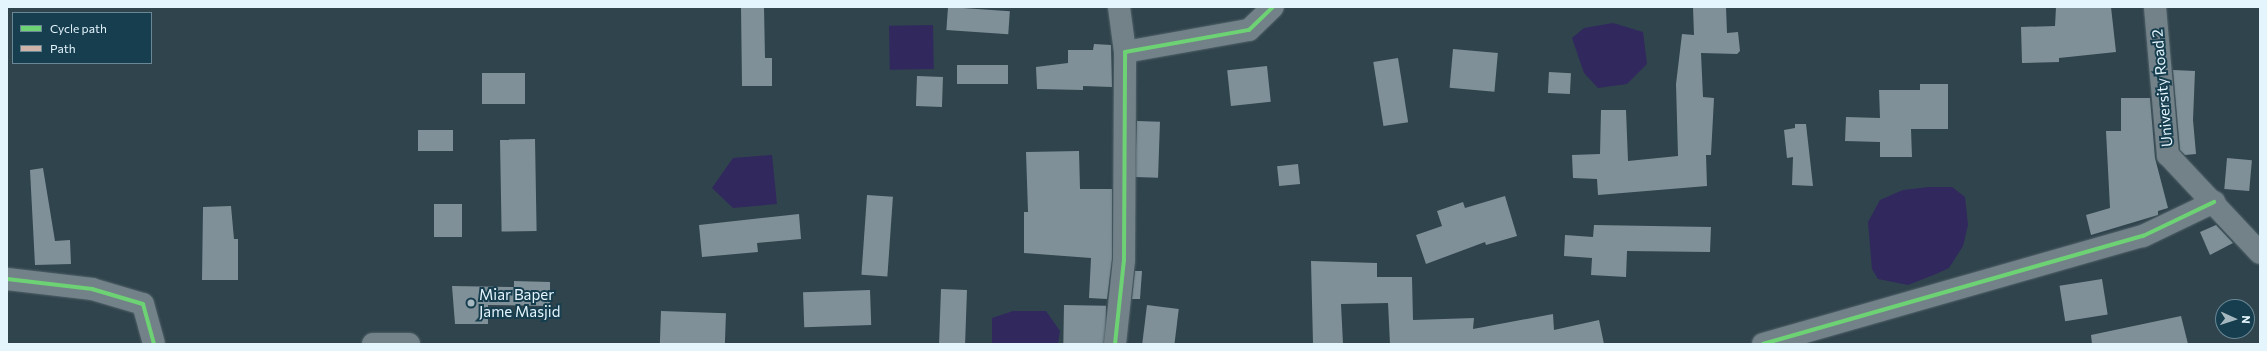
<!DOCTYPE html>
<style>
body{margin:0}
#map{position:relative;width:2267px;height:351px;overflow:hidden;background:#30444d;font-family:Commissioner,sans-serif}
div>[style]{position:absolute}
.water>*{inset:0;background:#31285e;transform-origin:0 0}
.building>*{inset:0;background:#7f9098;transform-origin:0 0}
.roads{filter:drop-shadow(0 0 1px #51626a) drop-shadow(0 0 1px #51626a)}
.minor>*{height:22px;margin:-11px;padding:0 11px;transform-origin:11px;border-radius:11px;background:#738289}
.quiet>*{height:3px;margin-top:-1.5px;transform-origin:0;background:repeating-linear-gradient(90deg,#ceb3a9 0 6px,transparent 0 9px)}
.cycleway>*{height:4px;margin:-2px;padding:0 2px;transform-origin:2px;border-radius:2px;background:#6cd273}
.dots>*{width:11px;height:11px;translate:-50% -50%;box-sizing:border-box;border:2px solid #173e4f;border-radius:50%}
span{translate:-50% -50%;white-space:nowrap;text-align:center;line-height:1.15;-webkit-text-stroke:4px #173e4f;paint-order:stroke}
.street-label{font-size:15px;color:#e4f5fd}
.poi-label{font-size:15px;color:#e4f5fd}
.left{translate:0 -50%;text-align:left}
.frame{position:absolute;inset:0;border:8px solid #e4f5fd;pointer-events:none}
.legend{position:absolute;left:12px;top:12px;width:140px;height:52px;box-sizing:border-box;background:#173e4f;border:1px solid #698795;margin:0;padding:5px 7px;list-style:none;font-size:12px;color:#e4f5fd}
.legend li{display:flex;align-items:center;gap:8px;height:20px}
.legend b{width:20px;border:1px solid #698795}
.north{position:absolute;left:2215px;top:299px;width:40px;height:40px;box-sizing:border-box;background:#173e4f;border:1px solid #698795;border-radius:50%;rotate:93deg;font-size:11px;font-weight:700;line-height:16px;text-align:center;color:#e4f5fd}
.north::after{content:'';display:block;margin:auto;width:14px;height:18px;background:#a5b7bf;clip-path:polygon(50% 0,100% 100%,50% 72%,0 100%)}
</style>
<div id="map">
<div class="water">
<div style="clip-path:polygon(1613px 23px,1643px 32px,1647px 64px,1627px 84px,1598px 88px,1584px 73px,1572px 38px,1584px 28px)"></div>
<div style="left:933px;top:25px;width:44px;height:44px;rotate:89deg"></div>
<div style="clip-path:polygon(772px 155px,777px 204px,733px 208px,712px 188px,733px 158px)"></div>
<div style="clip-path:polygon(1929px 187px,1952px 187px,1965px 197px,1968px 225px,1963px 246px,1949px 268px,1936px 274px,1908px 285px,1878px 279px,1872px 269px,1868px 222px,1880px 200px,1903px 190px)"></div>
<div style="clip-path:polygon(1013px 311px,1046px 311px,1060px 331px,1058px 344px,992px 344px,992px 318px)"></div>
</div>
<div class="building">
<div style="clip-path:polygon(741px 7px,764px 7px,765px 58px,772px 58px,772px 86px,742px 86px)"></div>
<div style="left:948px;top:7px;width:62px;height:23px;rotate:4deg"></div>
<div style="clip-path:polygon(1693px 7px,1726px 7px,1727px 33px,1738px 32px,1740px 51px,1737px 54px,1701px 53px,1703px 97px,1714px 98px,1711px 155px,1706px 155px,1707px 186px,1598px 195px,1597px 179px,1573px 178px,1572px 155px,1600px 154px,1601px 110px,1626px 110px,1628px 161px,1678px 156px,1676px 84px,1682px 34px,1694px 35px)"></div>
<div style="clip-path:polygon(2056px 7px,2111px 7px,2116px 52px,2059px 58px,2059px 62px,2022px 63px,2021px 27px,2055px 26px)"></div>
<div style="clip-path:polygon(1094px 44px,1111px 45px,1112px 87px,1083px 86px,1083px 90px,1037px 89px,1036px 67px,1068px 63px,1068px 50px,1093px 50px)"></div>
<div style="left:1453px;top:49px;width:45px;height:39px;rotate:5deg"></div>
<div style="left:1398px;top:58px;width:65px;height:25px;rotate:81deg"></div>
<div style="left:1008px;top:65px;width:19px;height:51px;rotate:90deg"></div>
<div style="left:1267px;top:66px;width:36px;height:40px;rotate:84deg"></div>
<div style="clip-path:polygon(2173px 70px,2195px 71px,2193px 120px,2196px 154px,2185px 155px,2180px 150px)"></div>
<div style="left:1549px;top:72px;width:22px;height:21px;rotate:3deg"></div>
<div style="left:482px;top:73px;width:43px;height:31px"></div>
<div style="left:917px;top:76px;width:26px;height:30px;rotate:2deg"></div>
<div style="clip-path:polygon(1920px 84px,1948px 84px,1948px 129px,1911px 129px,1912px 157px,1880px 157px,1880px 142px,1845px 141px,1846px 117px,1880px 118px,1879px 90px,1920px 90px)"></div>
<div style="clip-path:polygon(2121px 98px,2150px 98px,2155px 158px,2168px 208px,2158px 211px,2158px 215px,2091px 235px,2086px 215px,2110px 208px,2106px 131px,2121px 131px)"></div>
<div style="left:1137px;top:121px;width:23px;height:56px;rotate:2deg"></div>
<div style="clip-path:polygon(1795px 124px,1806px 124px,1813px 186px,1792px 185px,1793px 157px,1787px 158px,1784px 130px,1795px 128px)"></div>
<div style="left:453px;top:130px;width:21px;height:35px;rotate:90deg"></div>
<div style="left:535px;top:139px;width:92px;height:35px;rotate:89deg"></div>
<div style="clip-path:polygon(1079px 151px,1080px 189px,1112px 189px,1112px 259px,1107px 299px,1089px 298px,1091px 258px,1024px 253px,1024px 212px,1028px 212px,1026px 152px)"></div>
<div style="left:2227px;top:158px;width:25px;height:31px;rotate:5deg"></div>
<div style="left:1298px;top:164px;width:20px;height:21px;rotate:84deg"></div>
<div style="clip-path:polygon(43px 168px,55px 241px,70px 240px,71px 264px,35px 265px,30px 170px)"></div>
<div style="left:867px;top:195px;width:26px;height:80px;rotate:4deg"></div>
<div style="clip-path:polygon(1505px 196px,1517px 236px,1486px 245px,1485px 242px,1426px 264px,1416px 235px,1442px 226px,1437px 211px,1463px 202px,1465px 208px)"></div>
<div style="left:462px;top:204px;width:33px;height:28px;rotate:90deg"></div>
<div style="clip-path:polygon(231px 206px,234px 239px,238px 239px,238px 280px,202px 280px,203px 207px)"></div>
<div style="clip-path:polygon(799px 214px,801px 239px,757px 243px,758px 252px,702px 257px,699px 225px)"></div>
<div style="clip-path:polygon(1594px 225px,1711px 227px,1710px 252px,1627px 251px,1626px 277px,1591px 275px,1592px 258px,1564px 256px,1565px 235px,1593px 237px)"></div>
<div style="clip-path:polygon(2216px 225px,2233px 243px,2210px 255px,2200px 232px)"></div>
<div style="clip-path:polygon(1311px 261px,1377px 263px,1377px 277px,1412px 277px,1413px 320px,1474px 318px,1473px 329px,1553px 314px,1554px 330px,1599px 320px,1604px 344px,1390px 344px,1388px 303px,1341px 304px,1343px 344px,1313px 344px)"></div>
<div style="clip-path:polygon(1135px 271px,1142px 271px,1140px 299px,1132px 299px)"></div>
<div style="left:2102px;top:279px;width:36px;height:43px;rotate:81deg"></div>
<div style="clip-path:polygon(514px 281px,550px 282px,550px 306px,488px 305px,488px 324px,455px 324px,452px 286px,514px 287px)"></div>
<div style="left:941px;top:289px;width:26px;height:55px;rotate:2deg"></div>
<div style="left:870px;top:290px;width:35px;height:67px;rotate:88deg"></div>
<div style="left:1064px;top:305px;width:42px;height:39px;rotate:1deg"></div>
<div style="left:1147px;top:305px;width:32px;height:39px;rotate:7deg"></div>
<div style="left:661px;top:311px;width:65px;height:33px;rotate:2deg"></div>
<div style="clip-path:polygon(2181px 316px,2188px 344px,2092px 344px,2091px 335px)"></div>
</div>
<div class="roads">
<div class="minor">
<div style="left:1119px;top:7px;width:45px;rotate:82.4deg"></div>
<div style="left:2155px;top:7px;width:149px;rotate:85deg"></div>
<div style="left:2168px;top:155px;width:134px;rotate:46.8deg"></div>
<div style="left:7px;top:279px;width:86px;rotate:6.7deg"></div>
<div style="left:92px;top:289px;width:53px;rotate:16.4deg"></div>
<div style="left:143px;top:304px;width:41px;rotate:74.6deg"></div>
<div style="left:373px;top:344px;width:36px"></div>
<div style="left:1115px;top:344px;width:84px;rotate:-83.9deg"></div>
<div style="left:1124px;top:260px;width:208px;rotate:-89.7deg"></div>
<div style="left:1125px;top:52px;width:126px;rotate:-10.1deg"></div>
<div style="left:1249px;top:30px;width:33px;rotate:-44deg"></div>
<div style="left:1763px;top:344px;width:395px;rotate:-15.9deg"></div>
<div style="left:2143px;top:236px;width:79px;rotate:-25.6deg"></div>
</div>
</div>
<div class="quiet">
<div style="left:373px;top:344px;width:36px"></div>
</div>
<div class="cycleway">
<div style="left:7px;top:279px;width:86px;rotate:6.7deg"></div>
<div style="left:92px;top:289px;width:53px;rotate:16.4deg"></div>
<div style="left:143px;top:304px;width:41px;rotate:74.6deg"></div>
<div style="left:1115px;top:344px;width:84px;rotate:-83.9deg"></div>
<div style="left:1124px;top:260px;width:208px;rotate:-89.7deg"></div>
<div style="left:1125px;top:52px;width:126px;rotate:-10.1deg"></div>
<div style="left:1249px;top:30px;width:33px;rotate:-44deg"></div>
<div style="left:1763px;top:344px;width:395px;rotate:-15.9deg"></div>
<div style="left:2143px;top:236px;width:79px;rotate:-25.6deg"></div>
</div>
<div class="dots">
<div style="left:471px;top:303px;background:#a5b7bf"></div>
</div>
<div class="street-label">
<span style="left:2162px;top:88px;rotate:-95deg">University Road 2</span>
</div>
<div class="poi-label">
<span class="left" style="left:479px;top:303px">Miar Baper<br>Jame Masjid</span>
</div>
<div class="frame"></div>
<ul class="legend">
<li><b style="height:5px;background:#6cd273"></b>Cycle path</li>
<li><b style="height:5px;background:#ceb3a9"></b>Path</li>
</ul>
<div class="north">N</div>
</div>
